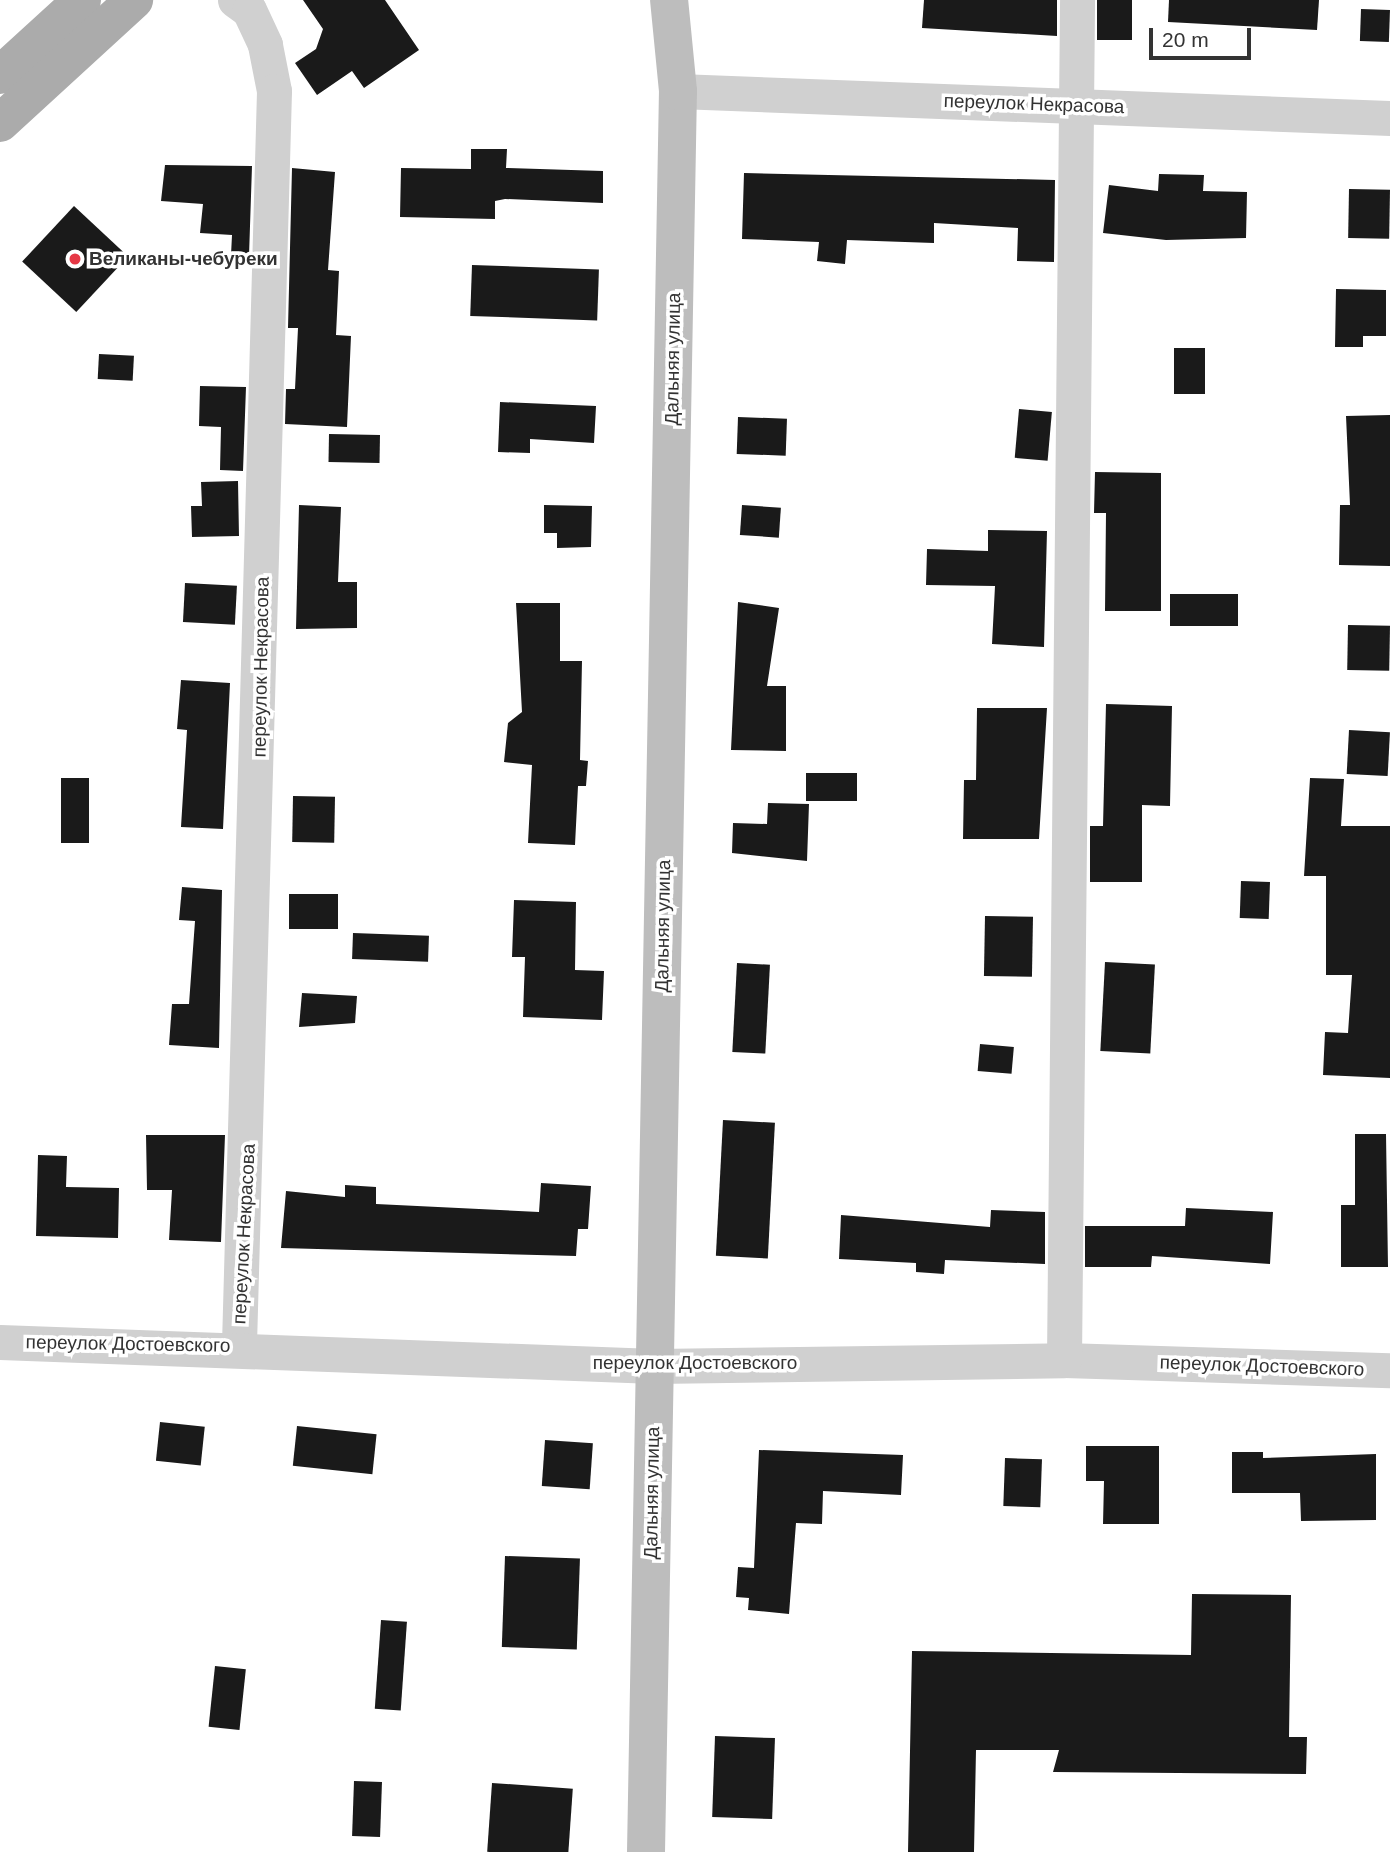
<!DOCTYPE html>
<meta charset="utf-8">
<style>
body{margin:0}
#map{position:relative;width:1390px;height:1852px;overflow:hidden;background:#fff;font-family:Helvetica,sans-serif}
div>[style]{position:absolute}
.building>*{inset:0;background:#1a1a1a;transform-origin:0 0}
.street>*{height:35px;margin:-17.5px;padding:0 17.5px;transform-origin:17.5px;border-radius:17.5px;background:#d0d0d0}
.secondary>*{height:38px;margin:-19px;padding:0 19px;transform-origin:19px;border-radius:19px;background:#bdbdbd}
.primary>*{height:38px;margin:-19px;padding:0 19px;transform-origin:19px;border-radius:19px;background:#ababab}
.dots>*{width:19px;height:19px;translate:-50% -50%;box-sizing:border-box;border:4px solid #fff;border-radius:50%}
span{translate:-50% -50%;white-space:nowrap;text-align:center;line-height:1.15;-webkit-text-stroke:7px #fff;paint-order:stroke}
.street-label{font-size:19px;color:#333}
.poi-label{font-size:19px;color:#333;font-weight:700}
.left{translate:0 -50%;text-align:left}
.scale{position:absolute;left:1149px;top:28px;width:102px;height:32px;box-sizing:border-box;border:4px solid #333;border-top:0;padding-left:9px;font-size:21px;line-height:24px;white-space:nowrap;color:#333;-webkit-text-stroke:5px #fff;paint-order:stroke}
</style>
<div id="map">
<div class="building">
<div style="clip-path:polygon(303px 0,385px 0,419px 50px,364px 88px,352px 71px,317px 95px,295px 63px,316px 49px,323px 29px)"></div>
<div style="clip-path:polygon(924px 0,1057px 0,1057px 36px,922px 28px)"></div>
<div style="left:1097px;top:0;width:35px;height:40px"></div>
<div style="clip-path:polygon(1169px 0,1319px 0,1317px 30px,1168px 22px)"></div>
<div style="left:1361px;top:9px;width:29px;height:32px;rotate:2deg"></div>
<div style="clip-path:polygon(471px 149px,507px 149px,506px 168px,603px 171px,603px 203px,505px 199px,495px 201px,495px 219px,400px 217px,401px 168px,471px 169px)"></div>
<div style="clip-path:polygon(165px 165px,252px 166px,249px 256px,231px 255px,232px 235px,200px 233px,203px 204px,161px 201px)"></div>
<div style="clip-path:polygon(292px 168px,335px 172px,328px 270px,339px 271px,336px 335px,351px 336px,347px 427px,285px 424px,286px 389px,295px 389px,298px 328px,288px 328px)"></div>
<div style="clip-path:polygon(744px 173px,1055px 180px,1054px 262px,1017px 261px,1018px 228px,934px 223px,934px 243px,847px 240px,845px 264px,817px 261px,819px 242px,742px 239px)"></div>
<div style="clip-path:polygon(1159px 174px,1204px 175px,1203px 191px,1247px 192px,1246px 238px,1166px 240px,1103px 233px,1109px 185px,1158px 191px)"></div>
<div style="left:1349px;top:189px;width:41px;height:49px;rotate:1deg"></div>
<div style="left:74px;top:206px;width:74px;height:76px;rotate:43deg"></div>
<div style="left:472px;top:265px;width:127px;height:51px;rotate:2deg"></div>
<div style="clip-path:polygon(1336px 289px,1386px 290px,1386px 336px,1363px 336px,1363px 347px,1335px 347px)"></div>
<div style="left:1174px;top:348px;width:31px;height:46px"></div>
<div style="left:99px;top:354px;width:35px;height:25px;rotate:3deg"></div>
<div style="clip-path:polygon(200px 386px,246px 387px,243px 471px,220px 470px,221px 427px,199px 426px)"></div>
<div style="clip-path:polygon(500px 402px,596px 406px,594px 443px,530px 439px,530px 453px,498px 452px)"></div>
<div style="left:1019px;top:409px;width:33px;height:49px;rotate:5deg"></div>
<div style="clip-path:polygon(1390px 415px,1390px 566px,1339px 565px,1340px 505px,1350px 505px,1346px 416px)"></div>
<div style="left:738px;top:417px;width:49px;height:37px;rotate:2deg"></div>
<div style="left:329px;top:434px;width:51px;height:28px;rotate:1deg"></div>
<div style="clip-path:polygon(1095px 472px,1161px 473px,1161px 611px,1105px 611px,1106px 513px,1094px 513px)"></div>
<div style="clip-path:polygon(238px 481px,239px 536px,192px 537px,191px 506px,202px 506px,201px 482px)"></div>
<div style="clip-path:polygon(299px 505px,341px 507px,338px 582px,357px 582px,357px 628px,296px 629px)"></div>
<div style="clip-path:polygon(544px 505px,592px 506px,591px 547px,557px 548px,557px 533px,544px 533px)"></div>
<div style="left:742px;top:505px;width:39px;height:30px;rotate:4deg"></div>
<div style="clip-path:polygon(988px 530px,1047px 531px,1044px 647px,992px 644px,995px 586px,926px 585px,927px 549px,988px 551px)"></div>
<div style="left:185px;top:583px;width:52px;height:39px;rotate:3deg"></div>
<div style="left:1170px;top:594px;width:68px;height:32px"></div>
<div style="clip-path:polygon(738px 602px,779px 608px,767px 686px,786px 686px,786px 751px,731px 750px)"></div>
<div style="clip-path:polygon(516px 603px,560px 603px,560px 661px,582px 661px,580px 760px,588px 761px,586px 786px,578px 786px,575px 845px,528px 843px,532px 765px,504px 762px,508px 723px,522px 712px)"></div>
<div style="left:1348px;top:625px;width:42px;height:45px;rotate:1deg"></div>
<div style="clip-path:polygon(181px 680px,230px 683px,223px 829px,181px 827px,187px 730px,177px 729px)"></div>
<div style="clip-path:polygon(1106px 704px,1172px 706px,1170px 806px,1142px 805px,1142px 882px,1090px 882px,1090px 826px,1103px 826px)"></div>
<div style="clip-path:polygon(977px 708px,1047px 708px,1039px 839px,963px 839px,964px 780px,976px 780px)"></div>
<div style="left:1349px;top:730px;width:41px;height:44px;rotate:3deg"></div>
<div style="left:857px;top:773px;width:28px;height:51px;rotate:90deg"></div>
<div style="left:61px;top:778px;width:28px;height:65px"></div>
<div style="clip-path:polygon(1310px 778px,1344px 779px,1341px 826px,1390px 826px,1390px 1078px,1323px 1075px,1325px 1032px,1348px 1033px,1352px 975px,1326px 975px,1326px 876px,1304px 876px)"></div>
<div style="left:293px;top:796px;width:42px;height:46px;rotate:1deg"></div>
<div style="clip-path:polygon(768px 803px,809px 804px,807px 861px,732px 853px,733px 823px,767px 824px)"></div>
<div style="left:1241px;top:881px;width:29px;height:37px;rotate:2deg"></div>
<div style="clip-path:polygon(182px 887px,222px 890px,219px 1048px,169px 1045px,172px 1004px,189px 1004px,195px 921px,179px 920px)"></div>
<div style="left:289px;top:894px;width:49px;height:35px"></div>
<div style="clip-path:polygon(514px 900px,576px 902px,575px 970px,604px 971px,602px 1020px,523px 1017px,525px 957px,512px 957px)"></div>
<div style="left:985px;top:916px;width:48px;height:60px;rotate:1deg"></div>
<div style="left:353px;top:933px;width:76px;height:26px;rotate:2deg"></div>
<div style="left:1105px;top:962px;width:50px;height:89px;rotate:3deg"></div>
<div style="left:737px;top:963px;width:33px;height:89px;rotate:3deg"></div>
<div style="clip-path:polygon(302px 993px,357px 996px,355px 1023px,299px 1027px)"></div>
<div style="left:980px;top:1044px;width:34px;height:27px;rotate:5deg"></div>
<div style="left:723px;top:1120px;width:52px;height:136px;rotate:3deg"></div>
<div style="clip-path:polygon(1355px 1134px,1386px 1134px,1388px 1267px,1341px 1267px,1341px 1205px,1355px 1205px)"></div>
<div style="clip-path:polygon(146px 1135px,225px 1135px,221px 1242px,169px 1240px,172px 1190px,147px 1190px)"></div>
<div style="clip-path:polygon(38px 1155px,67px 1156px,66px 1187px,119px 1188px,118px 1238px,36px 1236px)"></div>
<div style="clip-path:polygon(541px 1183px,591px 1186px,588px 1229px,578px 1229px,576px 1256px,281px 1248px,286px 1191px,345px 1197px,345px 1185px,376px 1187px,376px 1204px,539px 1212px)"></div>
<div style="clip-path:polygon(1186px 1208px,1273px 1212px,1270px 1264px,1152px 1256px,1151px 1267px,1085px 1267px,1085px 1226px,1185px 1226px)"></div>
<div style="clip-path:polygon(991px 1210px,1045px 1212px,1045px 1264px,945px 1260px,944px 1274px,916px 1272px,916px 1263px,839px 1259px,841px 1215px,990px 1227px)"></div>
<div style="left:160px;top:1422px;width:45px;height:39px;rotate:6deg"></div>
<div style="left:297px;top:1426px;width:80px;height:40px;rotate:6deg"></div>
<div style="left:545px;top:1440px;width:48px;height:46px;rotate:4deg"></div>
<div style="clip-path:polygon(1086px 1446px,1159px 1446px,1159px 1524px,1103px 1524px,1104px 1481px,1086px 1481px)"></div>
<div style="clip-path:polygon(759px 1450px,903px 1455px,901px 1495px,823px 1491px,822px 1524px,796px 1523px,789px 1614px,748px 1610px,749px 1598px,736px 1597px,738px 1567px,754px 1568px)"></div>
<div style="clip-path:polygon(1232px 1452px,1263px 1452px,1263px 1458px,1376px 1454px,1376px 1520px,1301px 1521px,1300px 1493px,1232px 1493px)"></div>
<div style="left:1005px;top:1458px;width:37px;height:48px;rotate:2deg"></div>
<div style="left:505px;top:1556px;width:75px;height:91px;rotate:2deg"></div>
<div style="clip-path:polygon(1192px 1594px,1291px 1595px,1289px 1737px,1307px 1737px,1306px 1774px,1053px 1772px,1059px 1750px,976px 1750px,974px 1852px,908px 1852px,912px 1651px,1191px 1655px)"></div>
<div style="left:381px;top:1620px;width:26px;height:89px;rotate:4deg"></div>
<div style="left:215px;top:1666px;width:31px;height:61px;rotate:6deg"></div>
<div style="left:715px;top:1736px;width:60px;height:81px;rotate:2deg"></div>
<div style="left:354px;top:1781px;width:28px;height:55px;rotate:2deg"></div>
<div style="left:492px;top:1783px;width:81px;height:69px;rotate:4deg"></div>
</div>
<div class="street">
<div style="left:235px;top:0;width:17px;rotate:36deg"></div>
<div style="left:249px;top:10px;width:38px;rotate:65deg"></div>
<div style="left:265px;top:45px;width:47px;rotate:78.9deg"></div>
<div style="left:274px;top:91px;width:1254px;rotate:91.6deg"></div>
<div style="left:678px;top:91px;width:713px;rotate:2.17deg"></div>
<div style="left:0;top:1342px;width:655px;rotate:2.1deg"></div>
<div style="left:655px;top:1366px;width:409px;rotate:-0.8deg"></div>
<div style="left:1064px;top:1360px;width:326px;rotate:1.8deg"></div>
<div style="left:1064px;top:1360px;width:1360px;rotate:-89.45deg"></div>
</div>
<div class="secondary">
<div style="left:646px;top:1852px;width:1761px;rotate:-88.96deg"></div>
<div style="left:678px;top:91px;width:91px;rotate:-95.6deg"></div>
</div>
<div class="primary">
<div style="left:0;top:75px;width:111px;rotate:-42.4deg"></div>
<div style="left:0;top:123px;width:182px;rotate:-42.5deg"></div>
</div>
<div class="dots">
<div style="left:75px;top:259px;background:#e63946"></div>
</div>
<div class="street-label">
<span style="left:1034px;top:104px;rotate:2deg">переулок Некрасова</span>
<span style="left:673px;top:359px;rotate:-89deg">Дальняя улица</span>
<span style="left:261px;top:667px;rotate:-89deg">переулок Некрасова</span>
<span style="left:663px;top:926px;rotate:-89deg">Дальняя улица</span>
<span style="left:244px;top:1234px;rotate:-87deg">переулок Некрасова</span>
<span style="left:128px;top:1344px;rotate:1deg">переулок Достоевского</span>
<span style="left:695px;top:1363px">переулок Достоевского</span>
<span style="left:1262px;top:1366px;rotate:2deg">переулок Достоевского</span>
<span style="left:652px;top:1493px;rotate:-89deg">Дальняя улица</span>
</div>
<div class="poi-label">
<span class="left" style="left:89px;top:259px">Великаны-чебуреки</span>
</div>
<div class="scale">20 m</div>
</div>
